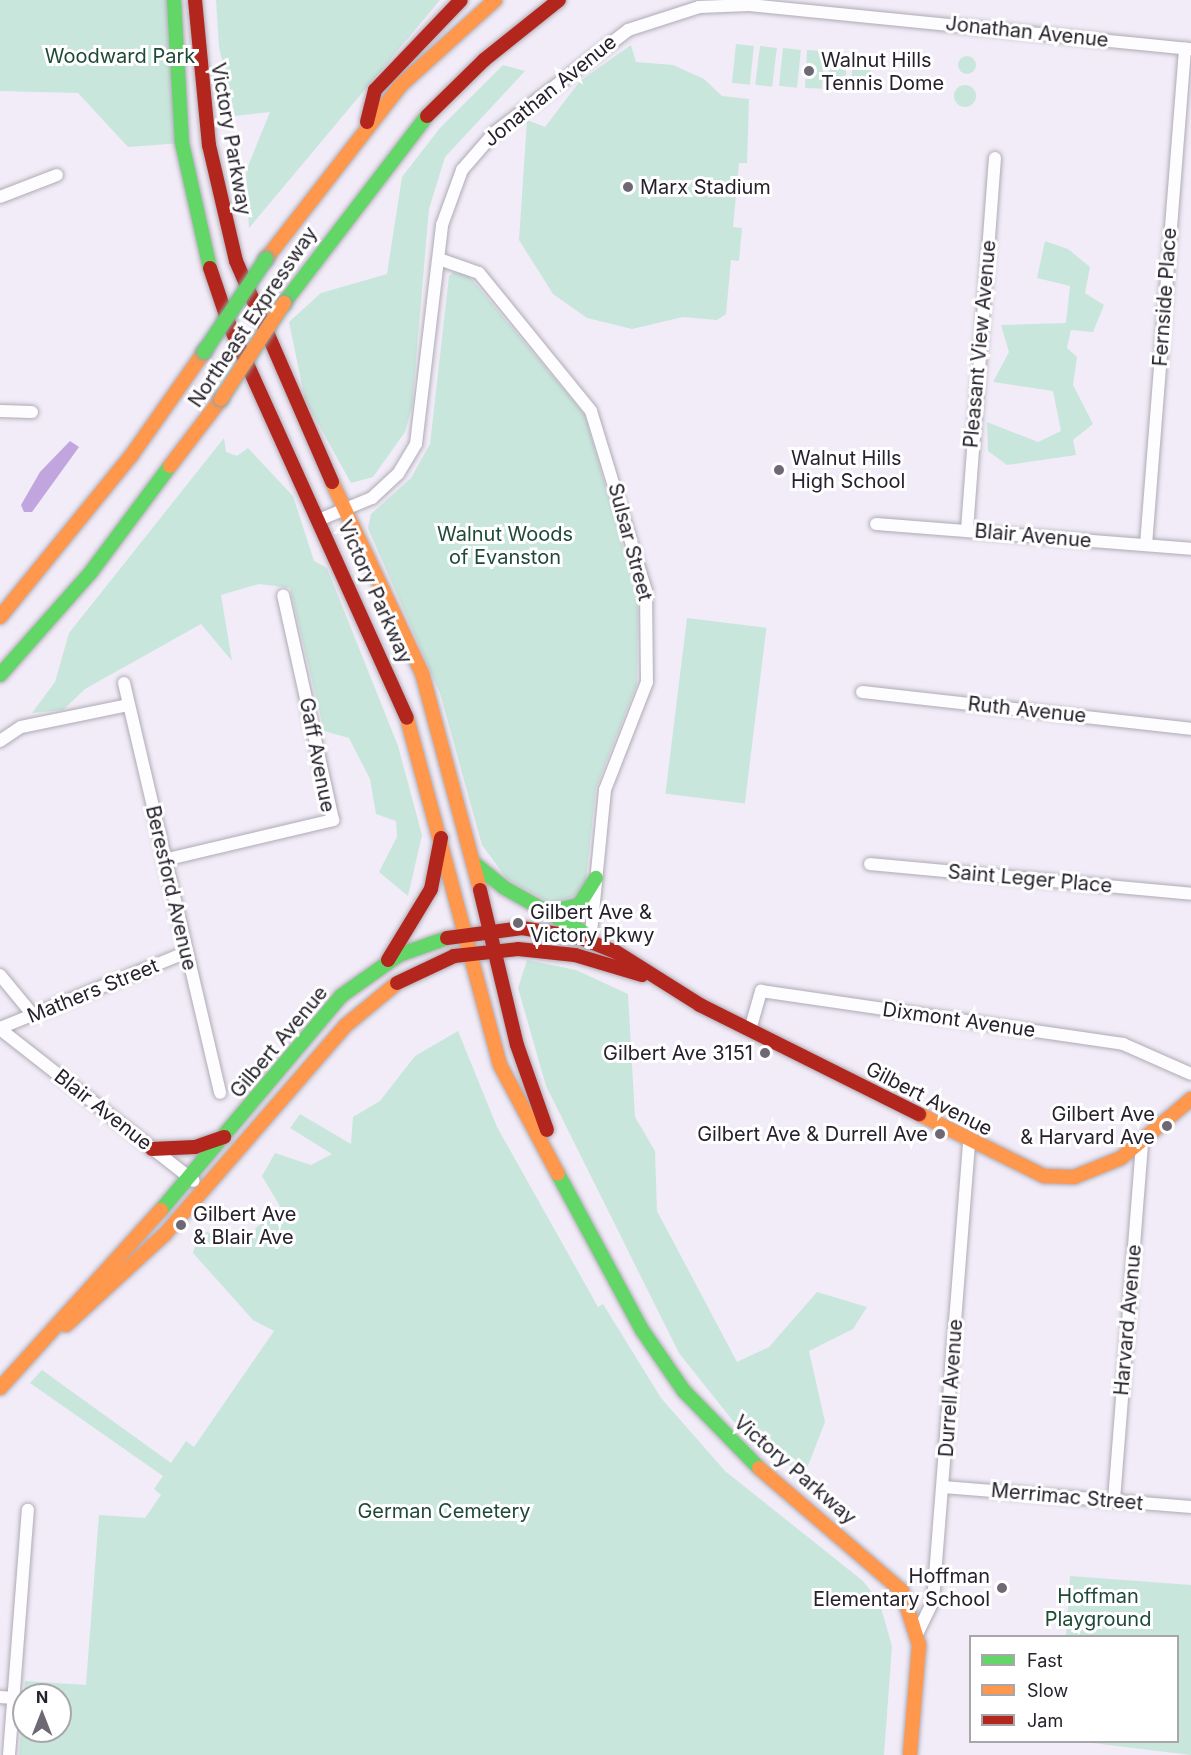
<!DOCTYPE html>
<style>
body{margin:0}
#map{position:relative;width:1191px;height:1755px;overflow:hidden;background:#f1ecf7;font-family:Inter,sans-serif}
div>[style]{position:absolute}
.green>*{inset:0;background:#c9e6dc;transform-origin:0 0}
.round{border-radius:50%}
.water>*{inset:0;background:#c0a5de}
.roads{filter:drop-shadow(0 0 2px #afabb5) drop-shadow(0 0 2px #afabb5)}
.street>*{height:12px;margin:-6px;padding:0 6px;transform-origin:6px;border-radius:6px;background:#fdfcfe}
.fast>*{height:14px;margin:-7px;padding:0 7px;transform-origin:7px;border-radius:7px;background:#63d668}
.slow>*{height:14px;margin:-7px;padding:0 7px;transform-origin:7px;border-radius:7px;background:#ff974d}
.jam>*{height:14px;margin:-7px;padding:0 7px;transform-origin:7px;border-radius:7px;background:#b3261e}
.bridges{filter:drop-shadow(0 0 2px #91a3a2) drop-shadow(0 0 2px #91a3a2)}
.fast-bridge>*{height:14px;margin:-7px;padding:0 7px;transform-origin:7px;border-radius:7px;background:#63d668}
.slow-bridge>*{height:14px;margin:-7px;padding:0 7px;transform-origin:7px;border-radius:7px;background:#ff974d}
.dots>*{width:16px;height:16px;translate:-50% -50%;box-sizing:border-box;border:3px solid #fff;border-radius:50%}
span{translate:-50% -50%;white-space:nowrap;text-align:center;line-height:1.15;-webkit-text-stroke:6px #fff;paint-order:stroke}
.street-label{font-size:20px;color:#26212c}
.park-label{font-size:20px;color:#1e4a38}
.poi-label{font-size:20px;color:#26212c}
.left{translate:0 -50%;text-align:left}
.right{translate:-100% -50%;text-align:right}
.legend{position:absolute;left:969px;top:1635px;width:210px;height:108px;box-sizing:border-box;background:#fff;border:2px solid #a8a6ab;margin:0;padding:8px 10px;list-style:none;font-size:18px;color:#26212c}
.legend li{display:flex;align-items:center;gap:12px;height:30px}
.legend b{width:30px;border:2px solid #a8a6ab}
.north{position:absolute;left:12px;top:1683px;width:60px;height:60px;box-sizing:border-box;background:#fff;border:2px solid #a8a6ab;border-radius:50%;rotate:0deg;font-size:16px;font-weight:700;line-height:24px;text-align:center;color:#26212c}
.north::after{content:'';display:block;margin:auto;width:21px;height:27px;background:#6d6873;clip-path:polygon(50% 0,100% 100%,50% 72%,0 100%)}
</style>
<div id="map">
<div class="green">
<div style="clip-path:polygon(0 0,174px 0,182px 143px,128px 147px,78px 93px,0 91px)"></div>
<div style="clip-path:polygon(216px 0,440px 0,249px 228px,246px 171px,270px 112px,235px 116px,219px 47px)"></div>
<div style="left:736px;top:44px;width:18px;height:39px;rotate:6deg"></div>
<div style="clip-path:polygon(631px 45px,636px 62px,673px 65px,704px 79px,722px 96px,749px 99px,747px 163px,739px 163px,733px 227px,742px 228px,739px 261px,731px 260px,726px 314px,717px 320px,683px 317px,632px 329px,587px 318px,553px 294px,519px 240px,527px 120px,545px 127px,580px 81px)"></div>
<div style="left:760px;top:46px;width:17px;height:39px;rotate:7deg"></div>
<div style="left:783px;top:48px;width:18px;height:38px;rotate:6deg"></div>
<div style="left:807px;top:50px;width:17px;height:38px;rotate:3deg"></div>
<div style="left:830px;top:52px;width:17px;height:38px;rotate:3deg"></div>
<div style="left:853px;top:54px;width:18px;height:38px;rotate:3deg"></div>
<div class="round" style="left:958px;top:56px;width:18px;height:18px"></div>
<div style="clip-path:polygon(503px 65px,525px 71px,445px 157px,429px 209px,412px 407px,405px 432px,373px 477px,351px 483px,305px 400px,289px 322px,321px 293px,387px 274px,402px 177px,440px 128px)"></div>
<div class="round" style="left:954px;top:85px;width:22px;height:22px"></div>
<div style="clip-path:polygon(1045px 241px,1068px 249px,1090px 267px,1085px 293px,1104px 305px,1093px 332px,1071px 330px,1067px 348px,1077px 357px,1073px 385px,1093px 424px,1073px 440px,1076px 455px,1007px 465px,988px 451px,987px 422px,1038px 442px,1061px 431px,1053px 391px,993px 382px,1009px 352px,1001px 325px,1066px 323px,1070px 286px,1037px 278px)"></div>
<div style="clip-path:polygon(454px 272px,469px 276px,585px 415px,638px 600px,637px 684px,596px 788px,586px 880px,574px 896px,551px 903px,507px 879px,482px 845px,440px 693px,368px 528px,371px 514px,411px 478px,430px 444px,449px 276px)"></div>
<div style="clip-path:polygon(224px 438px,226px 452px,237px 456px,248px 448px,293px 496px,314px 561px,327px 568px,398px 746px,422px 835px,408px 896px,379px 872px,397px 837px,396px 821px,376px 814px,370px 779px,349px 738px,324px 731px,290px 588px,259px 584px,221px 595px,232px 661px,201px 624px,85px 689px,63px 710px,32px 713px,55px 682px,69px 633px)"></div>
<div style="left:687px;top:618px;width:80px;height:177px;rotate:7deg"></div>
<div style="clip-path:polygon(527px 960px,576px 970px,628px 994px,635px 1117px,655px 1151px,657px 1211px,737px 1362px,769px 1347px,817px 1292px,867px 1307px,853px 1329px,809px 1351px,825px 1422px,804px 1476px,733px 1421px,679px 1353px,546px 1086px,518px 988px)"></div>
<div style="clip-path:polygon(evenodd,458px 1031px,497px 1127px,598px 1307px,603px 1304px,661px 1398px,725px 1471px,863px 1581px,879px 1601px,892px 1646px,884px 1755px,19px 1755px,25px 1681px,86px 1685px,99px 1515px,145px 1518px,161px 1495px,154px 1489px,163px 1476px,30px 1383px,42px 1370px,171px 1463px,186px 1441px,194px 1447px,274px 1331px,253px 1320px,193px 1253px,200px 1230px,238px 1242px,281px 1208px,262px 1176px,275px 1153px,311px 1165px,332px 1154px,290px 1128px,300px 1114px,351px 1144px,353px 1117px,380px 1101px,415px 1056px,458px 1031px,24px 1695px,60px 1695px,60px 1731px,24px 1731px,24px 1695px)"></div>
<div style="clip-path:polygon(1070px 1576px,1191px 1585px,1191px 1755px,1084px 1742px,1178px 1742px,1178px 1636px,1066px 1636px)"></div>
</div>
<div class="water">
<div style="clip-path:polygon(70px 441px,79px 447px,32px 512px,24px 512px,21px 505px,40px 472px)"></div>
</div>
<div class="roads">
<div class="street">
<div style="left:0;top:197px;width:61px;rotate:-21.1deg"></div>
<div style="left:439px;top:259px;width:42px;rotate:19.3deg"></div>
<div style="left:479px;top:273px;width:178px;rotate:50.9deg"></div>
<div style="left:591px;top:411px;width:188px;rotate:73deg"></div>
<div style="left:646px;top:591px;width:91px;rotate:89.4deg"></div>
<div style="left:647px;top:682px;width:116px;rotate:111.3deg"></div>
<div style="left:605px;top:790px;width:153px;rotate:95.6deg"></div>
<div style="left:0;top:411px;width:32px;rotate:2deg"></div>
<div style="left:321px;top:519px;width:55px;rotate:-22.4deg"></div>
<div style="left:372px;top:498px;width:35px;rotate:-43deg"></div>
<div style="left:398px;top:474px;width:35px;rotate:-59deg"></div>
<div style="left:416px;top:444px;width:221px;rotate:-83.2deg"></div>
<div style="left:442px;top:225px;width:59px;rotate:-70deg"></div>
<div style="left:462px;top:170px;width:49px;rotate:-49.1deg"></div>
<div style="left:494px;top:133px;width:169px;rotate:-37.5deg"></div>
<div style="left:628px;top:30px;width:75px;rotate:-17.9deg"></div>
<div style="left:699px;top:7px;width:50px;rotate:-2.3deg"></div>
<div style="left:749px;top:5px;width:444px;rotate:5.7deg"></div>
<div style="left:876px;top:524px;width:316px;rotate:4.5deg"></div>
<div style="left:967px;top:530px;width:373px;rotate:-85.7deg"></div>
<div style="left:1146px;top:545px;width:498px;rotate:-85.5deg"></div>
<div style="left:124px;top:683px;width:421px;rotate:76.8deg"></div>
<div style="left:862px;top:692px;width:331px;rotate:6.4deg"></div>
<div style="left:0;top:741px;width:25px;rotate:-34deg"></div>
<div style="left:21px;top:727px;width:109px;rotate:-11.6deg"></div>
<div style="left:164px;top:860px;width:174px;rotate:-13.3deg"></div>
<div style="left:333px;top:820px;width:230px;rotate:-102.5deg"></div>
<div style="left:870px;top:864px;width:322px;rotate:5.3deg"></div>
<div style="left:0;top:975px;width:52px;rotate:50.5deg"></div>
<div style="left:0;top:1028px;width:200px;rotate:-22.1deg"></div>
<div style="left:0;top:1029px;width:246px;rotate:38.1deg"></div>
<div style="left:750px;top:1030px;width:41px;rotate:-74.2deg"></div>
<div style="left:761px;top:991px;width:366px;rotate:8.3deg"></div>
<div style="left:1123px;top:1044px;width:74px;rotate:23.8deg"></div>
<div style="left:943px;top:1487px;width:249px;rotate:4.6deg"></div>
<div style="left:1114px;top:1500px;width:360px;rotate:-85.5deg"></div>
<div style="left:918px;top:1632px;width:34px;rotate:-64deg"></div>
<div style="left:933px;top:1601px;width:461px;rotate:-85.5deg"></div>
<div style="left:0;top:1697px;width:15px;rotate:4deg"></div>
<div style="left:9px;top:1755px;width:246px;rotate:-85.6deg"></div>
</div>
<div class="fast">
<div style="left:174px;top:0;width:143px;rotate:86.8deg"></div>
<div style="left:182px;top:143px;width:128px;rotate:77.4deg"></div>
<div style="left:284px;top:303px;width:235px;rotate:-52.6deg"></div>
<div style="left:0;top:675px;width:137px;rotate:-48.5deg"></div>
<div style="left:91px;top:572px;width:132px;rotate:-53.3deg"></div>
<div style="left:475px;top:864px;width:36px;rotate:39deg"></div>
<div style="left:503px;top:887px;width:92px;rotate:29.4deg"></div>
<div style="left:548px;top:912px;width:32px;rotate:-13deg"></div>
<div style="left:579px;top:905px;width:32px;rotate:-58deg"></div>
<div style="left:558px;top:1174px;width:177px;rotate:61.7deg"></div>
<div style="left:642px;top:1330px;width:74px;rotate:55.5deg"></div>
<div style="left:684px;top:1391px;width:107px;rotate:45.8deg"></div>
<div style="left:161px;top:1210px;width:280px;rotate:-49.9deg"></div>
<div style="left:341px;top:996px;width:71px;rotate:-35.3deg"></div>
<div style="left:399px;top:955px;width:51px;rotate:-19.5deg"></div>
</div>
<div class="slow">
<div style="left:266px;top:259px;width:220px;rotate:-52.2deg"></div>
<div style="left:401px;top:85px;width:127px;rotate:-42.1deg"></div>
<div style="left:170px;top:466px;width:84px;rotate:-52.7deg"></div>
<div style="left:332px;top:482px;width:211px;rotate:64.8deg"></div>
<div style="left:422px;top:673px;width:225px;rotate:75deg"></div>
<div style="left:0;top:617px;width:208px;rotate:-50.9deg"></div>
<div style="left:131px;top:456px;width:127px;rotate:-54.9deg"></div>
<div style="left:407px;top:718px;width:359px;rotate:75deg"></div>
<div style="left:500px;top:1065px;width:123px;rotate:62deg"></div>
<div style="left:919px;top:1114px;width:140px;rotate:26.4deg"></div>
<div style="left:1044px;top:1176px;width:30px;rotate:2deg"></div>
<div style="left:1074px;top:1177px;width:51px;rotate:-22deg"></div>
<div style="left:1121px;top:1158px;width:92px;rotate:-40.1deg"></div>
<div style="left:66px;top:1325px;width:134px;rotate:-42.6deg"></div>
<div style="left:165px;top:1234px;width:275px;rotate:-49.1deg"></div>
<div style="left:345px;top:1026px;width:67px;rotate:-39.6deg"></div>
<div style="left:0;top:1388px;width:240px;rotate:-47.9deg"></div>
<div style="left:759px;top:1468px;width:189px;rotate:40.7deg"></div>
<div style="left:902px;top:1591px;width:57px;rotate:72.5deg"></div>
<div style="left:919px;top:1645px;width:110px;rotate:94.7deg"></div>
</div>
<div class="jam">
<div style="left:195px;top:0;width:146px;rotate:84.5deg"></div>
<div style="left:209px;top:145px;width:119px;rotate:76.9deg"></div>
<div style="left:236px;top:261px;width:241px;rotate:66.5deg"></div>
<div style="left:427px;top:116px;width:80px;rotate:-44.5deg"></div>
<div style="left:484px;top:60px;width:96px;rotate:-38.7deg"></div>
<div style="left:367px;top:122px;width:33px;rotate:-76deg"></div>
<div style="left:375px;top:90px;width:124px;rotate:-46.3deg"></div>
<div style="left:210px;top:268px;width:59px;rotate:71.3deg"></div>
<div style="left:229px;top:324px;width:432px;rotate:65.7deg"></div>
<div style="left:480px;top:890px;width:159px;rotate:76.6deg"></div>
<div style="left:517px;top:1045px;width:90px;rotate:70.6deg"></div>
<div style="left:447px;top:938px;width:76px;rotate:-7.6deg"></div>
<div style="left:522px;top:928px;width:60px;rotate:9.6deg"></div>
<div style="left:581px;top:938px;width:38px;rotate:22deg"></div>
<div style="left:616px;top:952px;width:99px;rotate:32.2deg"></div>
<div style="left:700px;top:1005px;width:245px;rotate:26.5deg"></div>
<div style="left:388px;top:960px;width:83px;rotate:-58.8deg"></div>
<div style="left:431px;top:889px;width:52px;rotate:-78.9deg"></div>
<div style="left:397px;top:983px;width:63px;rotate:-25.3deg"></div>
<div style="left:454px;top:956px;width:64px;rotate:-6.2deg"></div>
<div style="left:518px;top:949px;width:57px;rotate:6deg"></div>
<div style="left:575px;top:955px;width:70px;rotate:16.6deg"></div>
<div style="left:152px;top:1149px;width:43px;rotate:-2.7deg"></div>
<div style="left:195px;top:1147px;width:31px;rotate:-19deg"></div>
</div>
</div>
<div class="bridges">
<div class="fast-bridge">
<div style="left:204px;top:352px;width:112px;rotate:-56.3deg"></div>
</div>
<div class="slow-bridge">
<div style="left:221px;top:399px;width:115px;rotate:-56.7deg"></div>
</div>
</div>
<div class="dots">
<div style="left:809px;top:71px;background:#6d6873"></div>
<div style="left:628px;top:187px;background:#6d6873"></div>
<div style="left:779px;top:470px;background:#6d6873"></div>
<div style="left:518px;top:923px;background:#6d6873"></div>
<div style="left:765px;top:1053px;background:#6d6873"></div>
<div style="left:1167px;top:1126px;background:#6d6873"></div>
<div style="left:940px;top:1134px;background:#6d6873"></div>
<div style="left:181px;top:1225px;background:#6d6873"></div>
<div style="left:1002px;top:1588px;background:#6d6873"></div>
</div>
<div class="street-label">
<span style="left:1027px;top:32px;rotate:6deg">Jonathan Avenue</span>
<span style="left:550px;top:91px;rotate:-39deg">Jonathan Avenue</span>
<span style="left:231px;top:139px;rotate:80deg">Victory Parkway</span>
<span style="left:1165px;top:297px;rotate:-86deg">Fernside Place</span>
<span style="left:253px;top:317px;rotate:-56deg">Northeast Expressway</span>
<span style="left:980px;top:344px;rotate:-85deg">Pleasant View Avenue</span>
<span style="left:1033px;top:536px;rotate:5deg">Blair Avenue</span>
<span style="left:630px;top:542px;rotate:75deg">Sulsar Street</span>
<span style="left:375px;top:592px;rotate:66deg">Victory Parkway</span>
<span style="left:1027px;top:710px;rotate:6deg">Ruth Avenue</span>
<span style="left:317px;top:755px;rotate:79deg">Gaff Avenue</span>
<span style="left:1030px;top:879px;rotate:5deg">Saint Leger Place</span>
<span style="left:171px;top:888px;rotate:77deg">Beresford Avenue</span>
<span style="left:93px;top:991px;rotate:-22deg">Mathers Street</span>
<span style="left:959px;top:1020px;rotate:8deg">Dixmont Avenue</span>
<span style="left:279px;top:1042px;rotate:-50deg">Gilbert Avenue</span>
<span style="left:929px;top:1099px;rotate:27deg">Gilbert Avenue</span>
<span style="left:103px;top:1110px;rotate:38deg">Blair Avenue</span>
<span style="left:1128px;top:1320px;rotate:-85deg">Harvard Avenue</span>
<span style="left:951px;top:1388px;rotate:-86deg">Durrell Avenue</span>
<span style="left:795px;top:1470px;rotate:41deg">Victory Parkway</span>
<span style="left:1067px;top:1497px;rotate:5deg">Merrimac Street</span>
</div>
<div class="park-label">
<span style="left:120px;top:56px">Woodward Park</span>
<span style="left:505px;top:546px">Walnut Woods<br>of Evanston</span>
<span style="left:444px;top:1511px">German Cemetery</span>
<span style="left:1098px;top:1608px">Hoffman<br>Playground</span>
</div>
<div class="poi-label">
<span class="left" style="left:821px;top:72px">Walnut Hills<br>Tennis Dome</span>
<span class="left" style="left:640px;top:187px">Marx Stadium</span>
<span class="left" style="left:791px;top:470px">Walnut Hills<br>High School</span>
<span class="left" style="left:530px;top:924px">Gilbert Ave &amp;<br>Victory Pkwy</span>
<span class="right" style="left:753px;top:1053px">Gilbert Ave 3151</span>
<span class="right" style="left:1155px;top:1126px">Gilbert Ave<br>&amp; Harvard Ave</span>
<span class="right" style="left:928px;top:1134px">Gilbert Ave &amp; Durrell Ave</span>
<span class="left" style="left:193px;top:1226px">Gilbert Ave<br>&amp; Blair Ave</span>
<span class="right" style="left:990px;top:1588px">Hoffman<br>Elementary School</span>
</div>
<ul class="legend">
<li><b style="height:8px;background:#63d668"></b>Fast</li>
<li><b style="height:8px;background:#ff974d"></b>Slow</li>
<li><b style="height:8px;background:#b3261e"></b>Jam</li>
</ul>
<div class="north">N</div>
</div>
